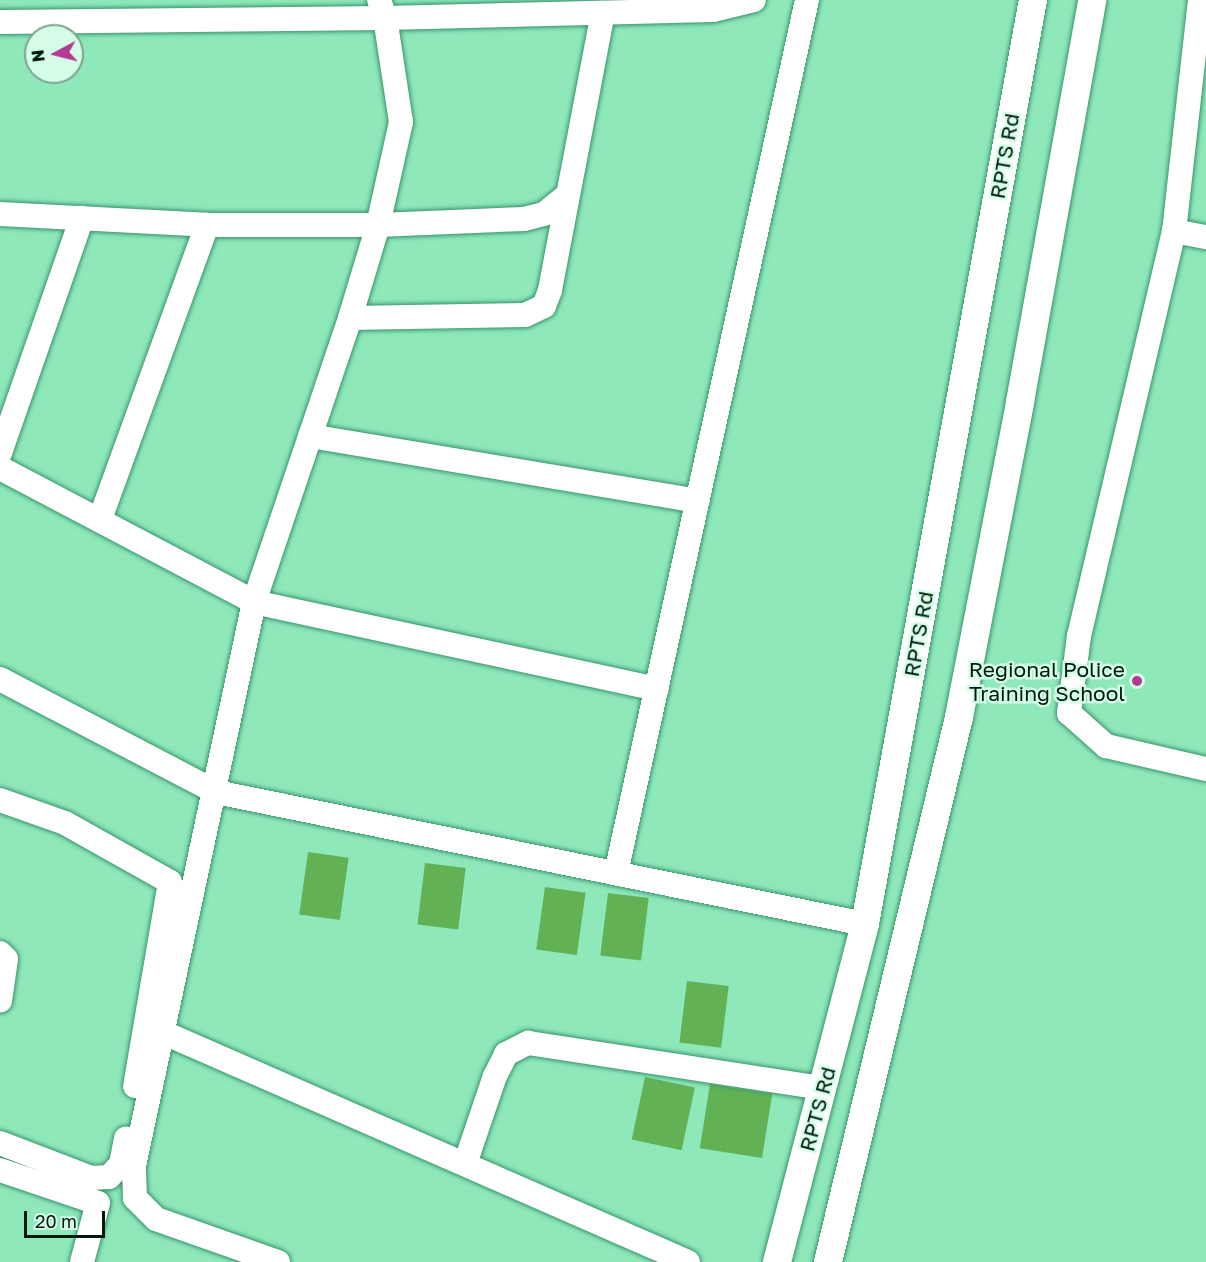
<!DOCTYPE html>
<style>
body{margin:0}
#map{position:relative;width:1206px;height:1262px;overflow:hidden;background:#8ee8ba;font-family:"Golos Text",sans-serif}
div>[style]{position:absolute}
.building>*{inset:0;background:#62b155;transform-origin:0 0}
.roads{filter:drop-shadow(0 0 2px #38946b) drop-shadow(0 0 2px #38946b)}
.minor>*{height:24px;margin:-12px;padding:0 12px;transform-origin:12px;border-radius:12px;background:#fff}
.tertiary>*{height:28px;margin:-14px;padding:0 14px;transform-origin:14px;border-radius:14px;background:#fff}
.dots>*{width:16px;height:16px;translate:-50% -50%;box-sizing:border-box;border:3px solid #d4fee7;border-radius:50%}
span{translate:-50% -50%;white-space:nowrap;text-align:center;line-height:1.15;-webkit-text-stroke:5px #d4fee7;paint-order:stroke}
.street-label{font-size:21px;color:#00180b}
.poi-label{font-size:21px;color:#00180b}
.right{translate:-100% -50%;text-align:right}
.north{position:absolute;left:24px;top:24px;width:60px;height:60px;box-sizing:border-box;background:#d4fee7;border:2px solid #7fa28f;border-radius:50%;rotate:263deg;font-size:16px;font-weight:700;line-height:24px;text-align:center;color:#00180b}
.north::after{content:'';display:block;margin:auto;width:21px;height:27px;background:#b23a90;clip-path:polygon(50% 0,100% 100%,50% 72%,0 100%)}
.scale{position:absolute;left:24px;top:1211px;width:81px;height:27px;box-sizing:border-box;border:3px solid #00180b;border-top:0;padding-left:8px;font-size:18px;line-height:21px;white-space:nowrap;color:#00180b;-webkit-text-stroke:4px #d4fee7;paint-order:stroke}
</style>
<div id="map">
<div class="building">
<div style="left:308px;top:852px;width:41px;height:63px;rotate:8deg"></div>
<div style="left:425px;top:863px;width:41px;height:62px;rotate:7deg"></div>
<div style="left:545px;top:887px;width:41px;height:63px;rotate:8deg"></div>
<div style="left:608px;top:893px;width:41px;height:63px;rotate:7deg"></div>
<div style="left:687px;top:981px;width:42px;height:62px;rotate:7deg"></div>
<div style="left:645px;top:1077px;width:51px;height:64px;rotate:12deg"></div>
<div style="left:710px;top:1084px;width:63px;height:65px;rotate:9deg"></div>
</div>
<div class="roads">
<div class="minor">
<div style="left:1200px;top:0;width:232px;rotate:96.4deg"></div>
<div style="left:1174px;top:231px;width:416px;rotate:103.2deg"></div>
<div style="left:1079px;top:636px;width:78px;rotate:97.4deg"></div>
<div style="left:1069px;top:713px;width:50px;rotate:41.7deg"></div>
<div style="left:1106px;top:746px;width:103px;rotate:13deg"></div>
<div style="left:0;top:22px;width:385px;rotate:-0.6deg"></div>
<div style="left:385px;top:18px;width:328px;rotate:-1.4deg"></div>
<div style="left:713px;top:10px;width:42px;rotate:-13.7deg"></div>
<div style="left:0;top:214px;width:207px;rotate:3deg"></div>
<div style="left:207px;top:225px;width:171px"></div>
<div style="left:378px;top:225px;width:146px;rotate:-2.4deg"></div>
<div style="left:524px;top:219px;width:21px;rotate:-14deg"></div>
<div style="left:544px;top:214px;width:28px;rotate:-39deg"></div>
<div style="left:1174px;top:231px;width:33px;rotate:11deg"></div>
<div style="left:350px;top:318px;width:175px;rotate:-1deg"></div>
<div style="left:525px;top:315px;width:21px;rotate:-25deg"></div>
<div style="left:544px;top:306px;width:17px;rotate:-69deg"></div>
<div style="left:550px;top:290px;width:282px;rotate:-79.2deg"></div>
<div style="left:310px;top:436px;width:393px;rotate:9.5deg"></div>
<div style="left:0;top:453px;width:249px;rotate:-70.8deg"></div>
<div style="left:0;top:468px;width:287px;rotate:27.8deg"></div>
<div style="left:254px;top:602px;width:412px;rotate:12.2deg"></div>
<div style="left:100px;top:519px;width:313px;rotate:-70deg"></div>
<div style="left:0;top:679px;width:244px;rotate:27.6deg"></div>
<div style="left:216px;top:792px;width:662px;rotate:11.5deg"></div>
<div style="left:0;top:800px;width:69px;rotate:19.5deg"></div>
<div style="left:65px;top:823px;width:120px;rotate:29.3deg"></div>
<div style="left:170px;top:882px;width:207px;rotate:99.7deg"></div>
<div style="left:616px;top:873px;width:894px;rotate:-77.66deg"></div>
<div style="left:0;top:953px;width:8px;rotate:45deg"></div>
<div style="left:6px;top:959px;width:42px;rotate:98.1deg"></div>
<div style="left:148px;top:1029px;width:14px;rotate:12deg"></div>
<div style="left:162px;top:1032px;width:574px;rotate:23.62deg"></div>
<div style="left:0;top:1143px;width:97px;rotate:21deg"></div>
<div style="left:91px;top:1178px;width:18px;rotate:-3deg"></div>
<div style="left:109px;top:1177px;width:18px;rotate:-47deg"></div>
<div style="left:121px;top:1164px;width:26px;rotate:-79deg"></div>
<div style="left:465px;top:1164px;width:93px;rotate:-71.2deg"></div>
<div style="left:495px;top:1076px;width:25px;rotate:-63deg"></div>
<div style="left:506px;top:1054px;width:25px;rotate:-27deg"></div>
<div style="left:528px;top:1043px;width:297px;rotate:8.7deg"></div>
<div style="left:0;top:1170px;width:103px;rotate:18.6deg"></div>
<div style="left:98px;top:1203px;width:61px;rotate:105.2deg"></div>
<div style="left:278px;top:1262px;width:129px;rotate:-160.6deg"></div>
<div style="left:156px;top:1219px;width:30px;rotate:-135deg"></div>
<div style="left:135px;top:1198px;width:32px;rotate:-92deg"></div>
<div style="left:134px;top:1166px;width:577px;rotate:-77.99deg"></div>
<div style="left:254px;top:602px;width:300px;rotate:-71.3deg"></div>
<div style="left:350px;top:318px;width:97px;rotate:-73.2deg"></div>
<div style="left:378px;top:225px;width:106px;rotate:-77.4deg"></div>
<div style="left:401px;top:122px;width:105px;rotate:-98.7deg"></div>
<div style="left:385px;top:18px;width:19px;rotate:-108deg"></div>
</div>
<div class="tertiary">
<div style="left:777px;top:1262px;width:349px;rotate:-75.4deg"></div>
<div style="left:865px;top:924px;width:939px;rotate:-79.7deg"></div>
<div style="left:828px;top:1262px;width:561px;rotate:-76.48deg"></div>
<div style="left:959px;top:717px;width:321px;rotate:-79deg"></div>
<div style="left:1020px;top:402px;width:408px;rotate:-79.8deg"></div>
</div>
</div>
<div class="dots">
<div style="left:1137px;top:681px;background:#b23a90"></div>
</div>
<div class="street-label">
<span style="left:1004px;top:156px;rotate:-80deg">RPTS Rd</span>
<span style="left:918px;top:634px;rotate:-80deg">RPTS Rd</span>
<span style="left:817px;top:1109px;rotate:-75deg">RPTS Rd</span>
</div>
<div class="poi-label">
<span class="right" style="left:1125px;top:681px">Regional Police<br>Training School</span>
</div>
<div class="north">N</div>
<div class="scale">20 m</div>
</div>
